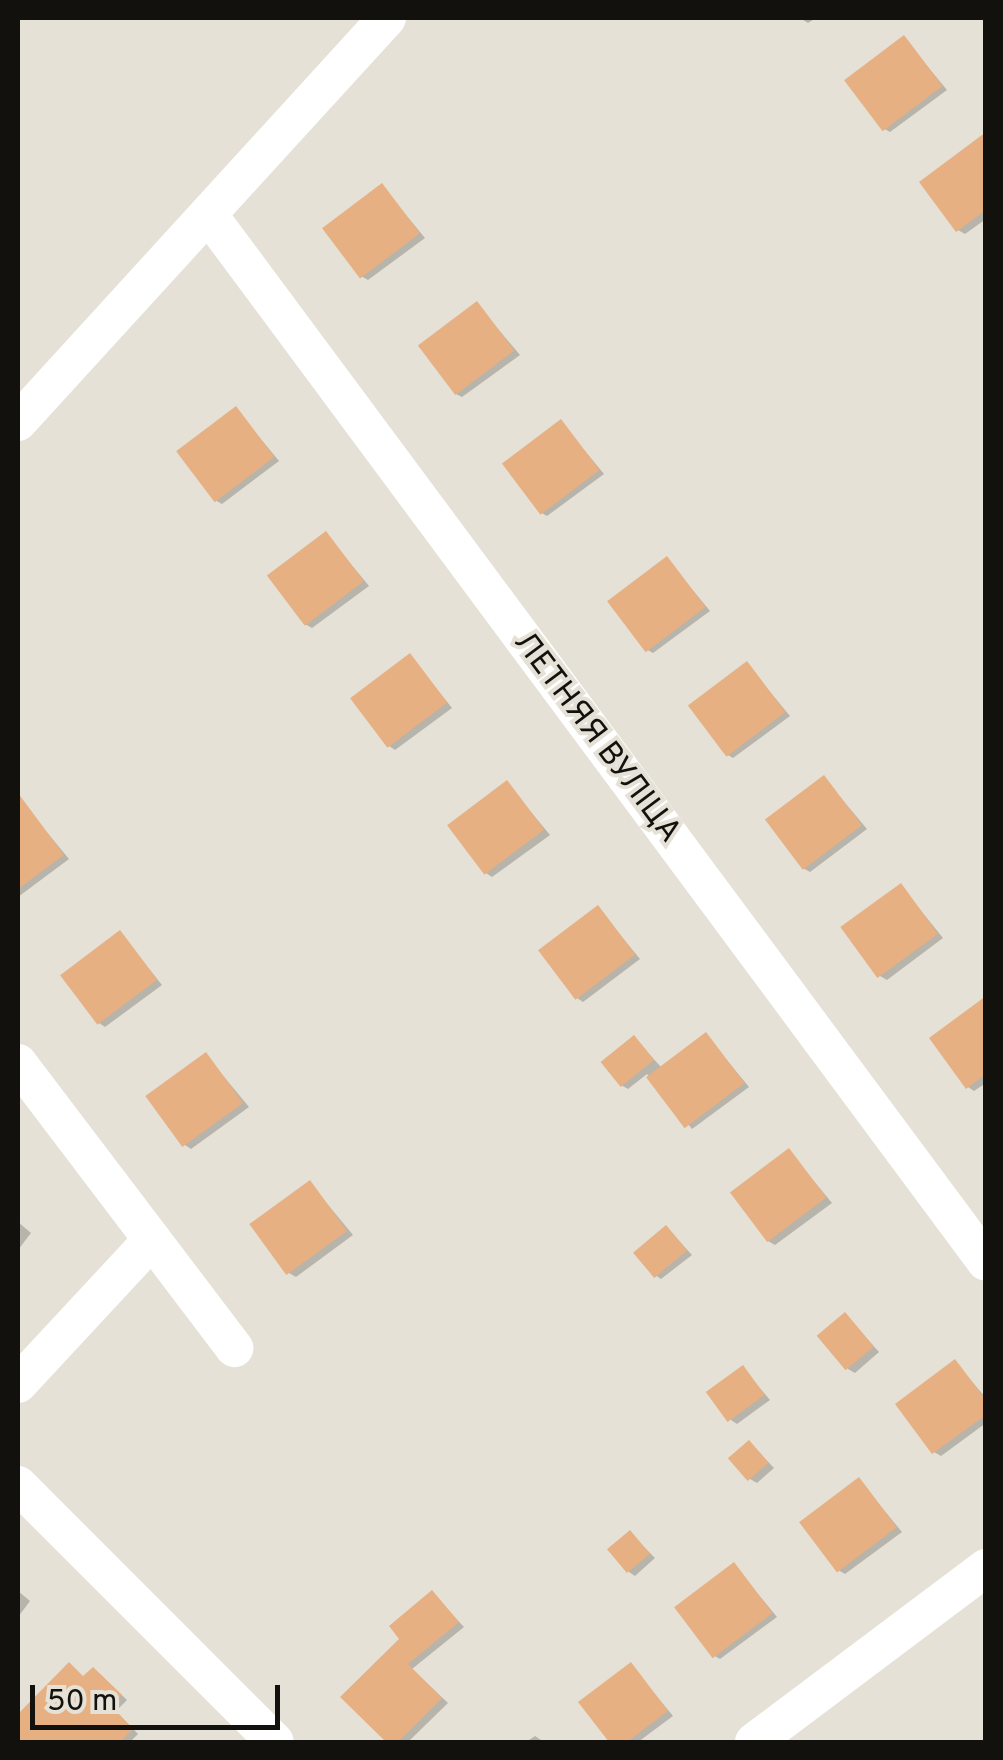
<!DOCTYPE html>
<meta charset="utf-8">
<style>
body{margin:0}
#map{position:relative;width:1003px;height:1760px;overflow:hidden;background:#e5e1d6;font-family:Overpass,sans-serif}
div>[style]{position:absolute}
.shadow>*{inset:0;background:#0003}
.building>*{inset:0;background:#e6b082;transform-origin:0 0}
.street>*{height:38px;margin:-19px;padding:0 19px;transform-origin:19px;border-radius:19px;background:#fff}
span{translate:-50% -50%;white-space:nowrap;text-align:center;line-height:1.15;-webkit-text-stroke:8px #e5e1d6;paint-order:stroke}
.street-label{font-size:32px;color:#12110d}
.frame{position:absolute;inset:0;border:20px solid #12110d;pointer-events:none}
.scale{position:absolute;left:30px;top:1685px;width:250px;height:45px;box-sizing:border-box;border:5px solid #12110d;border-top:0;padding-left:12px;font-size:30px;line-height:35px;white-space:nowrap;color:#12110d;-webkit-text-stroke:8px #e5e1d6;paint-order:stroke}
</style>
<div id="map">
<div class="shadow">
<div style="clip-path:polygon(800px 18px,816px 18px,808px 23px)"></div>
<div style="clip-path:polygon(904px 38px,947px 90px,890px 132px,883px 128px)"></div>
<div style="clip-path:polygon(986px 144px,986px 219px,965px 234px,958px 230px)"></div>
<div style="clip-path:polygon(382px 186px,425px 238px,368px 280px,361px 276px)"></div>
<div style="clip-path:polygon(477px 304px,520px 355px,462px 397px,456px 394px)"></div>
<div style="clip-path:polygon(236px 409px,279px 461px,222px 504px,215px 500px)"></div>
<div style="clip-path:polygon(561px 422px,604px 474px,547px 516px,540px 512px)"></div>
<div style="clip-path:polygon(326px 534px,369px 586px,312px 628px,305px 624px)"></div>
<div style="clip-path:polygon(667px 559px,710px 611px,653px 653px,646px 649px)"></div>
<div style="clip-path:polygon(410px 656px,452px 708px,395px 750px,389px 746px)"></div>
<div style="clip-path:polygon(747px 664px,790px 716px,733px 758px,726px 754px)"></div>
<div style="clip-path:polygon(824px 778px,867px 829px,810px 872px,803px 868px)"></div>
<div style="clip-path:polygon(507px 783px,550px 835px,492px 877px,486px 873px)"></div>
<div style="clip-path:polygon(26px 807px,69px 859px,18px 897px,18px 813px)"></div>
<div style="clip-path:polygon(901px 886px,943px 938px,887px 980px,880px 976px)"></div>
<div style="clip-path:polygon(598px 908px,640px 959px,583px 1002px,577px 998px)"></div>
<div style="clip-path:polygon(120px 933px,162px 985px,105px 1027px,99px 1023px)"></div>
<div style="clip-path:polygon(986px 999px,986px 1083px,974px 1091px,968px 1087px)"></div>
<div style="clip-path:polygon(706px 1035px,749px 1087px,692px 1129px,647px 1074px,628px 1089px,621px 1085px,634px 1038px,662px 1068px)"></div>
<div style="clip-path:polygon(206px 1055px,249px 1107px,191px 1149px,185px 1145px)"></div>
<div style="clip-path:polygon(789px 1151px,832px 1203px,775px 1245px,768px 1241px)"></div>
<div style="clip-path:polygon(310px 1183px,353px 1235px,296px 1277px,289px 1273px)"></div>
<div style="clip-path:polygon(18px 1222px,31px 1233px,18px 1250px)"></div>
<div style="clip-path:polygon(667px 1228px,692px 1255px,661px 1279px,655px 1275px)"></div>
<div style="clip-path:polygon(845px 1315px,879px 1352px,855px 1373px,848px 1369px)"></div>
<div style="clip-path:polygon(955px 1362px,986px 1398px,986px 1423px,941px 1456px,934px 1452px)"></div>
<div style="clip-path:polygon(743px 1368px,770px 1400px,737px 1424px,731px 1420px)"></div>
<div style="clip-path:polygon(750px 1443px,774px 1468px,757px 1483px,750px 1479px)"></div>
<div style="clip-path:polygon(859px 1480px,902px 1532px,845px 1574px,838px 1570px)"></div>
<div style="clip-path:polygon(630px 1533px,655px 1558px,635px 1576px,629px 1572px)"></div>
<div style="clip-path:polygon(734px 1565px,777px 1617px,720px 1659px,713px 1655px)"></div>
<div style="clip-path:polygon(18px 1591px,30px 1601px,18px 1617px)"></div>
<div style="clip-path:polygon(432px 1593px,464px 1627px,412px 1669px,448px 1703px,408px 1742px,393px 1742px,344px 1697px,403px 1639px)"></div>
<div style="clip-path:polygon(69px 1665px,85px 1678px,100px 1674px,127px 1700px,116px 1711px,138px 1734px,130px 1742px,18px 1742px,18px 1718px)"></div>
<div style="clip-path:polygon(631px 1665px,673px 1716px,638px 1742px,612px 1742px,582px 1703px)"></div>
<div style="clip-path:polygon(535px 1736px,544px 1742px,526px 1742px)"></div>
</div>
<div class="building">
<div style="left:904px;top:35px;width:64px;height:75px;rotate:53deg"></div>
<div style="clip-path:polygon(986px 132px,986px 210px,956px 232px,919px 182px)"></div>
<div style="left:382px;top:183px;width:63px;height:75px;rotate:53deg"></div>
<div style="left:477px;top:301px;width:62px;height:74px;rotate:53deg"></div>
<div style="left:236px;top:406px;width:64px;height:75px;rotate:53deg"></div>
<div style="left:561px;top:419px;width:64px;height:74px;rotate:53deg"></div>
<div style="left:326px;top:531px;width:63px;height:74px;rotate:53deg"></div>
<div style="left:667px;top:556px;width:64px;height:75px;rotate:53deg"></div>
<div style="left:410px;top:653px;width:62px;height:75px;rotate:53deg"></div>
<div style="left:747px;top:661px;width:64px;height:74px;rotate:53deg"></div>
<div style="left:824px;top:775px;width:63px;height:74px;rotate:53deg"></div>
<div style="left:507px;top:780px;width:62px;height:75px;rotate:53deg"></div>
<div style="clip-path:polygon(18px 793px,64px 855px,18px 889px)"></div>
<div style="left:901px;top:883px;width:63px;height:75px;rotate:54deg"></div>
<div style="left:598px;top:905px;width:62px;height:75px;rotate:53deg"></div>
<div style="left:120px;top:930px;width:62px;height:75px;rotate:53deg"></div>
<div style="clip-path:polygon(986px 996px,986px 1074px,966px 1089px,929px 1038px)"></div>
<div style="left:706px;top:1032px;width:64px;height:75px;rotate:53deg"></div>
<div style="left:634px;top:1035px;width:32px;height:43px;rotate:51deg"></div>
<div style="left:206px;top:1052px;width:63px;height:75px;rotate:54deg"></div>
<div style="left:789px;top:1148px;width:62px;height:74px;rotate:53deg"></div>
<div style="left:310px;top:1180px;width:63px;height:75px;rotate:54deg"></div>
<div style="left:666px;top:1225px;width:33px;height:43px;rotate:50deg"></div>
<div style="left:845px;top:1312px;width:45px;height:37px;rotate:50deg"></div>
<div style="clip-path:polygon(955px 1359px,986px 1400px,986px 1415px,932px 1454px,895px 1404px)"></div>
<div style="left:743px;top:1365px;width:37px;height:46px;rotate:54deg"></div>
<div style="left:749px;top:1440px;width:30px;height:28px;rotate:49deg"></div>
<div style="left:859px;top:1477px;width:63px;height:75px;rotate:53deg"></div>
<div style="left:630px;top:1530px;width:31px;height:30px;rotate:50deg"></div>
<div style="left:734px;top:1562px;width:64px;height:75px;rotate:53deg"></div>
<div style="clip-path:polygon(432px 1590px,459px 1622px,408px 1664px,442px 1698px,398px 1742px,386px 1742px,340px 1697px,399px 1639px,389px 1626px)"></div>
<div style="clip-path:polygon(69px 1662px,83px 1676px,93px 1667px,122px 1695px,111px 1706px,133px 1729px,120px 1742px,18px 1742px,18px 1714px)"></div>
<div style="clip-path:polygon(631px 1662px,668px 1711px,627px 1742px,609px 1742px,578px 1702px)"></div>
</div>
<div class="street">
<div style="left:208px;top:214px;width:1305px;rotate:53.41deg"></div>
<div style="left:18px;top:422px;width:547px;rotate:-47.59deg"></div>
<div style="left:18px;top:1063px;width:358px;rotate:52.8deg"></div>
<div style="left:18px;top:1384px;width:197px;rotate:-47.1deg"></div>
<div style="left:18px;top:1485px;width:363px;rotate:45deg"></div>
<div style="left:754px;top:1742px;width:290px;rotate:-36.9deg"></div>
</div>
<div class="street-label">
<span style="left:596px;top:738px;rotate:53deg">ЛЕТНЯЯ ВУЛІЦА</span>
</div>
<div class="frame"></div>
<div class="scale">50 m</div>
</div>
